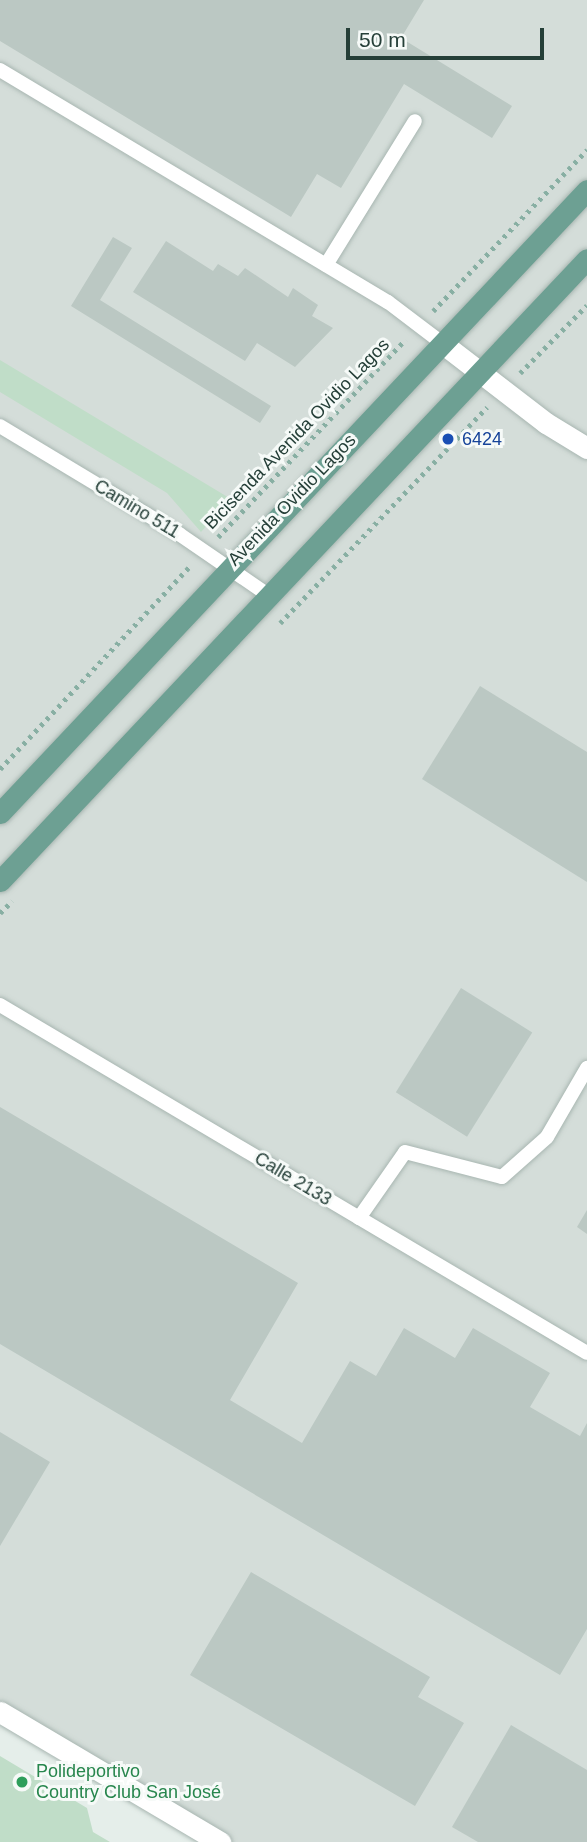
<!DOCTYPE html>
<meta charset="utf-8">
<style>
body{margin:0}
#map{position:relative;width:587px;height:1842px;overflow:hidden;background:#e5eeea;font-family:Helvetica,sans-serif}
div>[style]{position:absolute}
.built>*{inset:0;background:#d4ddd9}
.green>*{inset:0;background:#c0ddc8}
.building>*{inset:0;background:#bbc8c3;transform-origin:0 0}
.path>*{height:4.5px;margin-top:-2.25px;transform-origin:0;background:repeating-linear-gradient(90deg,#88afa3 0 3.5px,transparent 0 8.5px)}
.roads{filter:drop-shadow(0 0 2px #a8b6b1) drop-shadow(0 0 2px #a8b6b1)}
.service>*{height:14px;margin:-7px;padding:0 7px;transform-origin:7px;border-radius:7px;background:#fff}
.minor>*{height:21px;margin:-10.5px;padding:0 10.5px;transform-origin:10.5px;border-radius:10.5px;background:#fff}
.primary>*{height:21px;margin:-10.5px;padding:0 10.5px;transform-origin:10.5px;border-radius:10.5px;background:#6da093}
.dots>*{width:19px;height:19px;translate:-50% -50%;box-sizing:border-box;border:4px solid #f6faf8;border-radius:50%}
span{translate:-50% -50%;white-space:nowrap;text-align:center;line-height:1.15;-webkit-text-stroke:6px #f6faf8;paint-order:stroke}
.street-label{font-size:18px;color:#253f38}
.transit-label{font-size:18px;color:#164399}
.left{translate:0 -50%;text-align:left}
.leisure-label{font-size:18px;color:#27864d}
.scale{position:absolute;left:346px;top:28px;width:198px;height:32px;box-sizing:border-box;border:4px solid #253f38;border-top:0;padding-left:9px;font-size:21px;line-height:24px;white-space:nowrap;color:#253f38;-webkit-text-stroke:5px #f6faf8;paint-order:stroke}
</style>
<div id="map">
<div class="built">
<div style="clip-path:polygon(0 0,587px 0,587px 1842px,220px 1842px,0 1712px)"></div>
</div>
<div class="green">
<div style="clip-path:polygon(0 360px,231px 499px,201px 532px,167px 493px,0 392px)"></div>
<div style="clip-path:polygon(0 1756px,87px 1808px,93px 1832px,110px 1842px,0 1842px)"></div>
</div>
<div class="building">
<div style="clip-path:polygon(0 0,424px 0,401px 38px,512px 106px,492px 138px,404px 84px,341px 188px,317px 174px,291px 217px,0 41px)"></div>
<div style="clip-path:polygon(113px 237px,132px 248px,100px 300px,271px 406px,260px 423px,71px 306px)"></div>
<div style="clip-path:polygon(166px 241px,213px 271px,218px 264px,238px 276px,245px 268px,288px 297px,293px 288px,318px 305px,312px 316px,333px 328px,295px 367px,257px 343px,245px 361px,133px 292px)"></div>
<div style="clip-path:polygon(480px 686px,587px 752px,587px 882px,422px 779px)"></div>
<div style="left:461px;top:988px;width:84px;height:123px;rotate:32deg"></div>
<div style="clip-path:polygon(0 1107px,298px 1283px,230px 1400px,302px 1443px,350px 1361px,376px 1376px,404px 1328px,455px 1358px,473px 1328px,550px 1373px,530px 1407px,580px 1436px,587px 1423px,587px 1629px,560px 1675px,0 1344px)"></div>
<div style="clip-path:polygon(587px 1210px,587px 1234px,577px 1227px)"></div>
<div style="clip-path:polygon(0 1432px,50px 1462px,0 1546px)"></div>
<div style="clip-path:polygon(251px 1572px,430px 1677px,418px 1697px,464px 1723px,415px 1806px,190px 1675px)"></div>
<div style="clip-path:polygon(511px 1725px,587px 1770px,587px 1842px,478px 1842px,452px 1827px)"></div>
</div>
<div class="path">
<div style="left:433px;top:311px;width:223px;rotate:-46.3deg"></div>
<div style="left:520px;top:373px;width:95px;rotate:-45.4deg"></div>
<div style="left:218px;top:537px;width:272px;rotate:-46.5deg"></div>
<div style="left:280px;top:623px;width:299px;rotate:-46.2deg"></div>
<div style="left:0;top:769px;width:278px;rotate:-46.9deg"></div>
<div style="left:0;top:913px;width:17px;rotate:-45deg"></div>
</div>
<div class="roads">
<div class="service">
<div style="left:0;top:70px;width:452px;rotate:30.9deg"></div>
<div style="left:388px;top:302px;width:68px;rotate:37.2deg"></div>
<div style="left:326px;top:265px;width:169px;rotate:-58.3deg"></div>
<div style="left:0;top:426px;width:209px;rotate:31.1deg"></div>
<div style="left:179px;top:534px;width:112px;rotate:34.4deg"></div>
<div style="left:0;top:1005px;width:682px;rotate:30.66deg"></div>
<div style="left:359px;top:1218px;width:80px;rotate:-55.1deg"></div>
<div style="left:405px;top:1152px;width:100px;rotate:14.5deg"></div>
<div style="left:502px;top:1177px;width:60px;rotate:-41.6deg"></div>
<div style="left:547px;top:1137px;width:80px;rotate:-59.9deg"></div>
</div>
<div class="minor">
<div style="left:442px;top:343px;width:131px;rotate:37.6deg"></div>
<div style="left:546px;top:423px;width:48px;rotate:31.4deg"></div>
<div style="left:0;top:1712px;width:256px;rotate:30.6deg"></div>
</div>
<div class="primary">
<div style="left:0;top:813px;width:856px;rotate:-46.7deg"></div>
<div style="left:0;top:881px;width:855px;rotate:-46.66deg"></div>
</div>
</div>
<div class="dots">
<div style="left:448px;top:439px;background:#1a4fb4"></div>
<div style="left:22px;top:1782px;background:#2e9e5b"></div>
</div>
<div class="street-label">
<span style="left:297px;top:434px;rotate:-46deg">Bicisenda Avenida Ovidio Lagos</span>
<span style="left:292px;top:500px;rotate:-46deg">Avenida Ovidio Lagos</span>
<span style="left:137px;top:509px;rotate:31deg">Camino 511</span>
<span style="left:293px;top:1179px;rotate:31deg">Calle 2133</span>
</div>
<div class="transit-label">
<span class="left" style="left:462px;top:439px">6424</span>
</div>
<div class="leisure-label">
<span class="left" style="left:36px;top:1782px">Polideportivo<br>Country Club San José</span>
</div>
<div class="scale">50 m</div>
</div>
